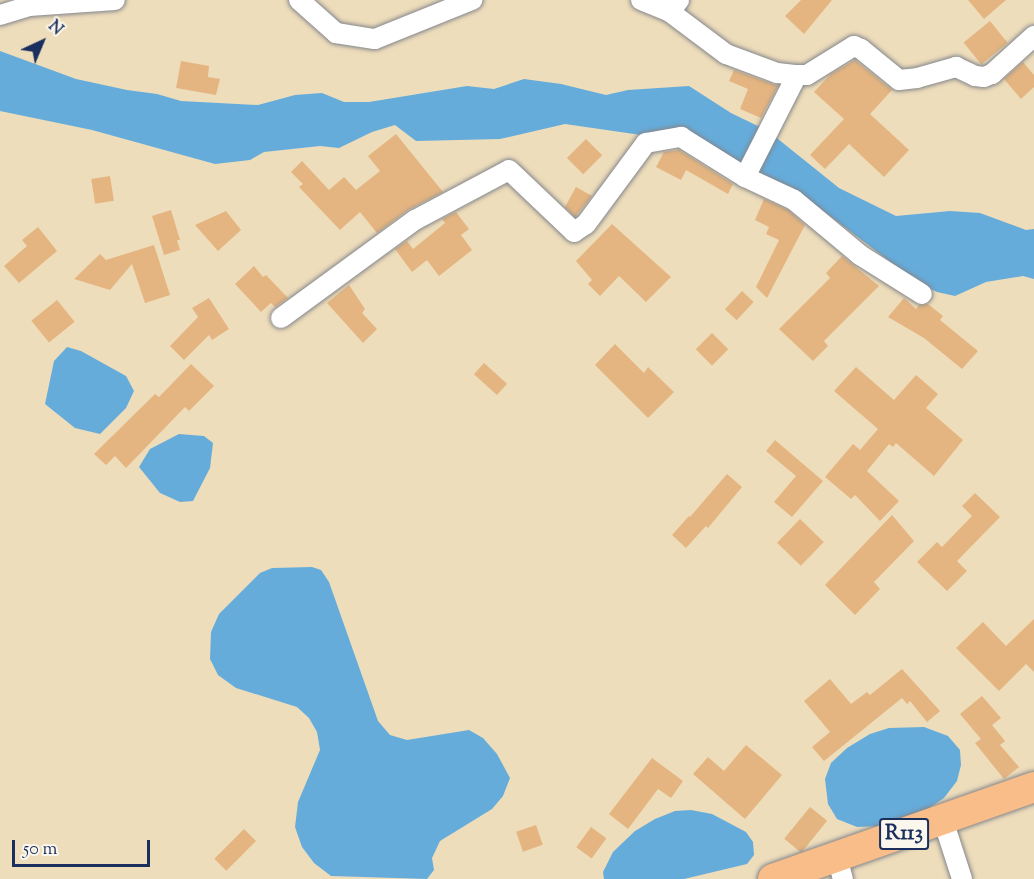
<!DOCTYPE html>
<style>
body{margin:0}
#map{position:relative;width:1034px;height:879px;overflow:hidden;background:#edb;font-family:"Sorts Mill Goudy",serif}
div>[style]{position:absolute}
.water>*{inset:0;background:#65acdb}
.building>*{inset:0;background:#e4b581;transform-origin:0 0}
.roads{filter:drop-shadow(0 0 2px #84868c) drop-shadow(0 0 2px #84868c)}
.street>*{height:20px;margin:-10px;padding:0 10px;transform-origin:10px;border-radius:10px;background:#fff}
.primary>*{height:30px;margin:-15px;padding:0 15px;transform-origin:15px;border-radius:15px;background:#f8bd88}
span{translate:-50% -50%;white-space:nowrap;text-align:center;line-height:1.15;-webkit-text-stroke:4.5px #fbf7ec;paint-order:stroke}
.shield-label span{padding:2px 4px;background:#fbf7ec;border:2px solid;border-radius:4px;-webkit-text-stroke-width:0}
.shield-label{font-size:21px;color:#1b2f5e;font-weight:700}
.north{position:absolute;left:12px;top:12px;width:60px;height:60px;-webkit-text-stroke:4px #fbf7ec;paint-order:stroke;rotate:44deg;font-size:16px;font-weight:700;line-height:24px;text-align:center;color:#1b2f5e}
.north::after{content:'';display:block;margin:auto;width:21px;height:27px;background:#1b2f5e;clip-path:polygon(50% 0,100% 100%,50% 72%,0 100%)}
.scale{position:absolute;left:12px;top:840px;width:138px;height:27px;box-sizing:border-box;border:3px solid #1b2f5e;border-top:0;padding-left:8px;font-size:18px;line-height:21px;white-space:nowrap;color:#1b2f5e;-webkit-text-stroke:4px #fbf7ec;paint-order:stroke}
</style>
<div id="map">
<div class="water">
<div style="clip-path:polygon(0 51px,76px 79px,127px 90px,157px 94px,181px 101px,258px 105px,295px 95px,322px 93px,344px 102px,369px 102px,467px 86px,494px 89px,524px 79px,561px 84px,606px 95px,628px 90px,689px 86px,731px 113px,768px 131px,839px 188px,896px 216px,950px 211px,980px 213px,1026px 230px,1034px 229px,1034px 279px,1023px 276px,986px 282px,955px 296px,937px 292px,917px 282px,793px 188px,737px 163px,648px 136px,565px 124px,500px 139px,416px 141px,395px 125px,372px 132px,339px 148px,320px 146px,264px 152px,250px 160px,215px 164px,92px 130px,0 111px)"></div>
<div style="clip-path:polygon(67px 347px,81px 351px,126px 376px,134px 391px,126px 408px,100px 434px,75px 428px,45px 404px,54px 361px)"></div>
<div style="clip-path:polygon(179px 434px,204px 436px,213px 443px,210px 468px,193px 501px,180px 502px,160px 493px,139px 467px,150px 449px)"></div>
<div style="clip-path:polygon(312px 567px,321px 570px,329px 582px,378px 721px,390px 735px,407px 740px,469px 730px,483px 738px,497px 754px,510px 778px,503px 796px,492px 809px,440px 841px,432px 858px,434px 870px,427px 879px,331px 876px,314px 863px,302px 847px,295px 827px,298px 802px,320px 750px,317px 732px,309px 718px,297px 707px,236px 688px,218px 675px,210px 659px,211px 632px,219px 614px,260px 573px,272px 568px)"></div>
<div style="clip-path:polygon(924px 727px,948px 736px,960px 750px,961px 765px,957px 781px,944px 798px,920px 814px,882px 826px,857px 827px,837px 819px,828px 804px,825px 779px,831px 763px,847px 748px,870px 734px,889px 728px)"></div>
<div style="clip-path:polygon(691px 810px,712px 814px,746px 832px,753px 842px,754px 855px,747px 864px,684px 879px,604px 879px,603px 872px,613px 852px,635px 831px,655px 819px,675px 811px)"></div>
</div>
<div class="building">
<div style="clip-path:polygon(801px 0,832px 0,804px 34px,785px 16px)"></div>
<div style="clip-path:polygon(968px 0,1006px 0,984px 19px)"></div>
<div style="left:990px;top:21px;width:28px;height:34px;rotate:51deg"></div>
<div style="clip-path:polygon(855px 60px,892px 90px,870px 114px,909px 150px,884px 177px,849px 144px,825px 169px,810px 155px,844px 119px,814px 92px,831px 74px)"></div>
<div style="clip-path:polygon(181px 61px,209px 66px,208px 77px,220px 79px,216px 95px,176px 88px)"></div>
<div style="clip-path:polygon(1023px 62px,1034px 75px,1034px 87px,1021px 99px,1004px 79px)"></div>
<div style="clip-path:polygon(734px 70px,778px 86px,761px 118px,740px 109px,748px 89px,729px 81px)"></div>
<div style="clip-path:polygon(396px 134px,443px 192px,408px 210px,377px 233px,360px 212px,340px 230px,299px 187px,303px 184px,291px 172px,302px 161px,329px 190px,344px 177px,356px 190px,380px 171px,368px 156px)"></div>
<div style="left:586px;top:139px;width:23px;height:27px;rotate:45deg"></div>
<div style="clip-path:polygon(679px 150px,733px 184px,728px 194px,686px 170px,681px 180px,656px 167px,664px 152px)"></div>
<div style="left:110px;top:176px;width:25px;height:19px;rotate:81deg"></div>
<div style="clip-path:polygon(576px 187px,592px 196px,575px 217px,565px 207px)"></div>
<div style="clip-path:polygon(764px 199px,788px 210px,805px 225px,767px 298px,756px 287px,779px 240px,766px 234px,769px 227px,755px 220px)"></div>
<div style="clip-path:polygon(171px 210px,180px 240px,177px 240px,180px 250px,164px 255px,152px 216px)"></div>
<div style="clip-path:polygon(226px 211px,241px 230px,218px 251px,195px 225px)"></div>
<div style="clip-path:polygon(456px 212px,469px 229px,461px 235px,472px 250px,439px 276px,427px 260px,412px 272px,395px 249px,407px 241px,413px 249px,445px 223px,442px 219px)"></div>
<div style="clip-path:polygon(612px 224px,671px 277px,646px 302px,619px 276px,600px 296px,588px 284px,592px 280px,576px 261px)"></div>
<div style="clip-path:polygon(38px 227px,57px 251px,19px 283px,4px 266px,27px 246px,22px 240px)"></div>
<div style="clip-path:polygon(154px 245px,170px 295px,145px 303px,132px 264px,110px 290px,74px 279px,100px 254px,106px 260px)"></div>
<div style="clip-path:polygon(842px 256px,879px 286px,824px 341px,828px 346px,813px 361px,779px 329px,830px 278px,826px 273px)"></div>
<div style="clip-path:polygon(254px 266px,263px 277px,266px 275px,288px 298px,275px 307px,271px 303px,261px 312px,235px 284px)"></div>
<div style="clip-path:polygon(349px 285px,365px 309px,362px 313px,377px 329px,363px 343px,327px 303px)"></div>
<div style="left:742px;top:291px;width:16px;height:25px;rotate:43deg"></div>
<div style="clip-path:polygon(209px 298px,229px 329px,212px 340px,209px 335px,184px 360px,170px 346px,198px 317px,192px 308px)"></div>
<div style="clip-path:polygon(904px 298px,916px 309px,919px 305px,928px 304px,943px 316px,940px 320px,978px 351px,962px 369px,924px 338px,888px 317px)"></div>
<div style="left:57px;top:300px;width:28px;height:33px;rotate:51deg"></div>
<div style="left:712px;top:333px;width:23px;height:23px;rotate:45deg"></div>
<div style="clip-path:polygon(615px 344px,644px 373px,648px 367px,674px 392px,648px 418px,595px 365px)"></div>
<div style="left:484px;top:363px;width:31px;height:15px;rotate:42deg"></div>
<div style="clip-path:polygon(191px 364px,214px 386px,189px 411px,185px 407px,126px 468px,115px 456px,106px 465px,94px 454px,155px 394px,159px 397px)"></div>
<div style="clip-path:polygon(856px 367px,894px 400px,916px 375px,938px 394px,926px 408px,963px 440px,934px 476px,896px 443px,893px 447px,889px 444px,867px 471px,899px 501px,880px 521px,855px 495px,851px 499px,825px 477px,853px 444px,860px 450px,878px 429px,834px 391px)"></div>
<div style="clip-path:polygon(775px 440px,823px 481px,792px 517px,774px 502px,796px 476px,766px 451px)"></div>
<div style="clip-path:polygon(727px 474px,742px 487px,708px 528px,706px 526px,686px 548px,672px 535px,689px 516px,690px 517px)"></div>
<div style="clip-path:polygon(975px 493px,1000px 517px,957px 561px,967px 571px,947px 591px,917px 562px,937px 542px,942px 547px,972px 516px,962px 506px)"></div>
<div style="clip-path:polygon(892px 515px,914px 541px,874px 582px,880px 589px,855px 615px,825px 585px)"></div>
<div style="left:800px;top:519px;width:33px;height:33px;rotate:44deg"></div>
<div style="clip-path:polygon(1034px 619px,1034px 672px,1026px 664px,999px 691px,956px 648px,983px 622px,1006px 646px)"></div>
<div style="clip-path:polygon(902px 669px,940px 711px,927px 722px,910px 701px,907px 704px,902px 698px,824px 761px,812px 747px,830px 732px,804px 701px,830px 679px,851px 704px,867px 692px,870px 695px)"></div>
<div style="clip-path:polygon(982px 696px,1001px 718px,992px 725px,1005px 741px,1000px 745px,1019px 767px,1004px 779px,975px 743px,981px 739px,960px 714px)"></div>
<div style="clip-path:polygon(746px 745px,782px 775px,745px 819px,693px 774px,708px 757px,724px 771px)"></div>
<div style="clip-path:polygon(652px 758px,683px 781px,671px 798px,658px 789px,628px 829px,609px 814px)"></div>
<div style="left:810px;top:807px;width:22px;height:41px;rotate:39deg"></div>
<div style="left:536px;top:825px;width:21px;height:21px;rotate:71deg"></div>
<div style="left:591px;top:827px;width:19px;height:25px;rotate:36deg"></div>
<div style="left:244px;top:829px;width:17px;height:42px;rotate:45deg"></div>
</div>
<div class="roads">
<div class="street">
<div style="left:299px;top:0;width:50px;rotate:41.7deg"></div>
<div style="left:336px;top:33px;width:39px;rotate:9deg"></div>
<div style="left:375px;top:39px;width:105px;rotate:-21.9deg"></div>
<div style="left:641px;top:0;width:31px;rotate:22deg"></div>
<div style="left:670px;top:12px;width:15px;rotate:-53deg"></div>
<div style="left:670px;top:12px;width:70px;rotate:36.9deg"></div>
<div style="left:726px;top:54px;width:54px;rotate:20.4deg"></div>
<div style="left:777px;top:73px;width:20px;rotate:6deg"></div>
<div style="left:797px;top:75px;width:10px"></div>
<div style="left:807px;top:75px;width:55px;rotate:-31.7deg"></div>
<div style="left:854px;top:46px;width:8px;rotate:23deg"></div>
<div style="left:861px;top:49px;width:49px;rotate:39.2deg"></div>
<div style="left:899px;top:80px;width:18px;rotate:-6deg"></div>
<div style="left:917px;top:78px;width:41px;rotate:-15.8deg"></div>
<div style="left:956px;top:67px;width:21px;rotate:25deg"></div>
<div style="left:975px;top:76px;width:9px;rotate:6deg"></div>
<div style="left:984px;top:77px;width:9px;rotate:-21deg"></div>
<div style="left:992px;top:74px;width:57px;rotate:-42.1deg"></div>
<div style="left:0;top:15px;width:30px;rotate:-17deg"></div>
<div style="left:29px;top:6px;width:86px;rotate:-4deg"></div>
<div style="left:745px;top:177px;width:114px;rotate:-63deg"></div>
<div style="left:281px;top:318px;width:166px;rotate:-36.2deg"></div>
<div style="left:415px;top:220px;width:106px;rotate:-28deg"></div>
<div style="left:509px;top:170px;width:90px;rotate:43.6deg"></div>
<div style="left:574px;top:232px;width:14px;rotate:-34deg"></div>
<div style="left:586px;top:224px;width:101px;rotate:-53.5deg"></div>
<div style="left:646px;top:143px;width:36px;rotate:-10deg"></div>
<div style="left:681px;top:137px;width:75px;rotate:32deg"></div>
<div style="left:745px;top:177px;width:54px;rotate:25.1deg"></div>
<div style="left:794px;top:200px;width:86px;rotate:39.8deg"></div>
<div style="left:860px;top:255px;width:73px;rotate:32.2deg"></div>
<div style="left:943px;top:820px;width:62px;rotate:72.1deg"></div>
<div style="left:837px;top:857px;width:23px;rotate:75deg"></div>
</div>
<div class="primary">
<div style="left:773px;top:879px;width:277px;rotate:-19.4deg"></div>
</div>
</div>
<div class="shield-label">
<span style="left:904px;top:834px">R113</span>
</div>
<div class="north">N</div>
<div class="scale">50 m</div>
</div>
